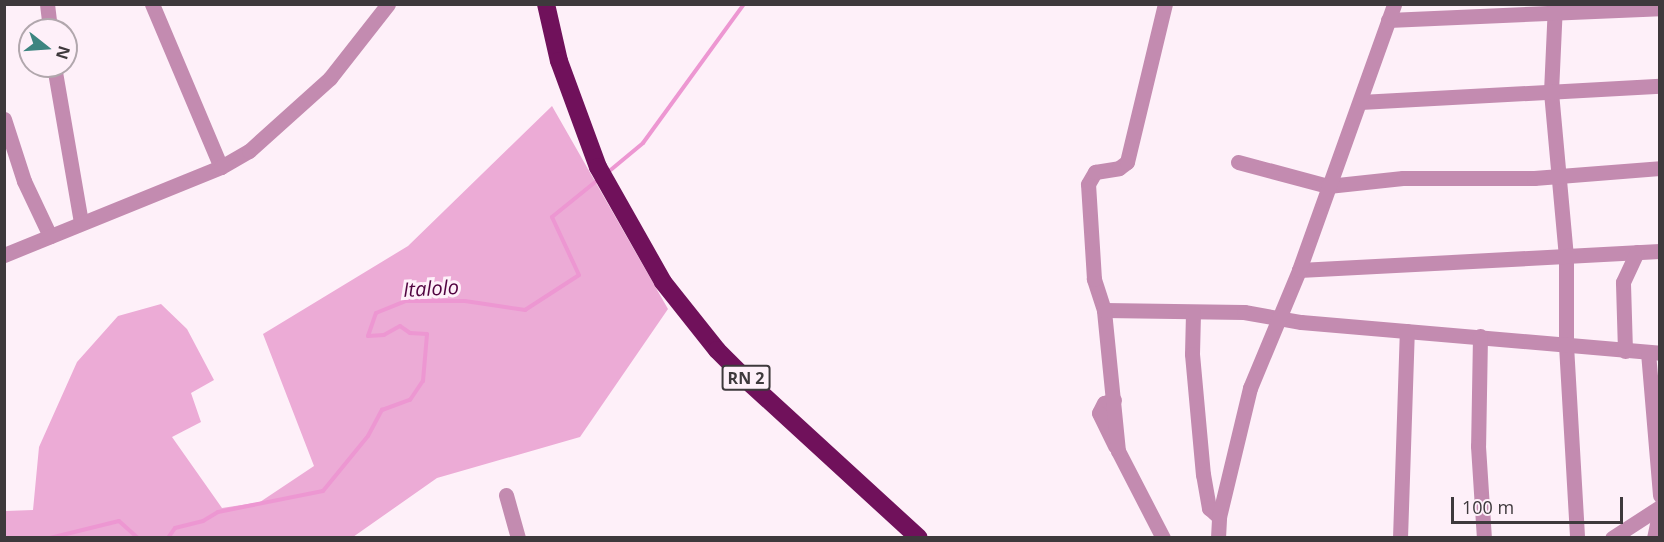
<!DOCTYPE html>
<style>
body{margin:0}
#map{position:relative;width:1664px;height:542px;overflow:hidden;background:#fef0f9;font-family:"Open Sans",sans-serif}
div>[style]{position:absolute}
.green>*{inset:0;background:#ecabd6}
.stream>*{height:4px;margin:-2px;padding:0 2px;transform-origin:2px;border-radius:2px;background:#ed97d2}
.minor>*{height:15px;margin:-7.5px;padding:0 7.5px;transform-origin:7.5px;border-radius:7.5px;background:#c38bb0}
.highway>*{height:18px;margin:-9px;padding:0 9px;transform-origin:9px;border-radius:9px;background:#70115b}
span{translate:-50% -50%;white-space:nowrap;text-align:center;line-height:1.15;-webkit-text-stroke:6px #fef0f9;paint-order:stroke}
.shield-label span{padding:2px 4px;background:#fef0f9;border:2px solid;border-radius:4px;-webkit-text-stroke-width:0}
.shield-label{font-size:16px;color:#3e393c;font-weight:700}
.water-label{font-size:20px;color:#510340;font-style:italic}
.frame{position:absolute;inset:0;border:6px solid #3e393c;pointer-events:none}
.north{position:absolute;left:18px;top:18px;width:60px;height:60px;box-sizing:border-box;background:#fef0f9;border:2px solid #b1a7ad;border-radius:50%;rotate:107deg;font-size:16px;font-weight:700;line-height:24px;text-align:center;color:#3e393c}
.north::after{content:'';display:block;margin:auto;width:21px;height:27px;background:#3d8580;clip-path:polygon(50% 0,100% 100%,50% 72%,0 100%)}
.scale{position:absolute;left:1451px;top:497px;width:172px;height:27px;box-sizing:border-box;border:3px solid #3e393c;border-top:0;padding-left:8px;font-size:18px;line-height:21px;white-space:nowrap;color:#3e393c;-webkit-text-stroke:4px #fef0f9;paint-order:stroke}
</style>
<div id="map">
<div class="green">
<div style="clip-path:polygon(552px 106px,668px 309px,580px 437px,437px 478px,353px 537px,5px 537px,5px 511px,33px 510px,39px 447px,77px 362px,118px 316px,161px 304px,187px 329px,214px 380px,191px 393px,201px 422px,172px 437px,222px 508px,260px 502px,314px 466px,263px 334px,408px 246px)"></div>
</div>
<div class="stream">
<div style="left:607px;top:173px;width:47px;rotate:-39.8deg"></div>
<div style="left:643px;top:143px;width:172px;rotate:-54deg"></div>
<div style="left:50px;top:538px;width:71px;rotate:-13.8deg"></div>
<div style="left:119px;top:521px;width:25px;rotate:42deg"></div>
<div style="left:168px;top:538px;width:12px;rotate:-55deg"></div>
<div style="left:175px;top:528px;width:29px;rotate:-14deg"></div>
<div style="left:203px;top:521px;width:17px;rotate:-31deg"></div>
<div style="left:218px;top:512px;width:107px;rotate:-11.3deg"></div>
<div style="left:323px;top:491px;width:71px;rotate:-50.7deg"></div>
<div style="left:368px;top:436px;width:30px;rotate:-62deg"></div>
<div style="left:382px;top:410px;width:30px;rotate:-20deg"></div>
<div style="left:410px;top:400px;width:23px;rotate:-56deg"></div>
<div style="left:423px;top:381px;width:47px;rotate:-85.1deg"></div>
<div style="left:427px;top:334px;width:17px;rotate:-177deg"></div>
<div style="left:410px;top:333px;width:12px;rotate:-145deg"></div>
<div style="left:400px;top:326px;width:18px;rotate:151deg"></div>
<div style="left:384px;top:335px;width:16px;rotate:176deg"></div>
<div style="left:368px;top:336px;width:24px;rotate:-71deg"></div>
<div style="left:376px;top:313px;width:31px;rotate:-22deg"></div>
<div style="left:405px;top:301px;width:60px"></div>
<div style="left:465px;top:301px;width:61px;rotate:8.5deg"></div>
<div style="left:525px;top:310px;width:64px;rotate:-32.9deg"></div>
<div style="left:579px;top:275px;width:64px;rotate:-115deg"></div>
<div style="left:552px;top:217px;width:60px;rotate:-39deg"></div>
</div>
<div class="minor">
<div style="left:47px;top:4px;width:26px;rotate:83deg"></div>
<div style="left:152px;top:4px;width:177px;rotate:67.1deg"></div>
<div style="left:1555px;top:4px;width:88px;rotate:92.6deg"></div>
<div style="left:1551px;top:92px;width:165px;rotate:84.8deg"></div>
<div style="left:1566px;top:256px;width:89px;rotate:90deg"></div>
<div style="left:1566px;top:345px;width:193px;rotate:86.7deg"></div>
<div style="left:1388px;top:20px;width:272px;rotate:-2.5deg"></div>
<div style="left:54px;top:66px;width:158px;rotate:80.2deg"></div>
<div style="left:1360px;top:102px;width:300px;rotate:-3.1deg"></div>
<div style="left:4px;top:119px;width:65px;rotate:72.1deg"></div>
<div style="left:24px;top:181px;width:61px;rotate:64.7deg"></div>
<div style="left:1238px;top:162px;width:93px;rotate:14.9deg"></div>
<div style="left:1328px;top:186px;width:75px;rotate:-6.1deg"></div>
<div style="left:1403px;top:178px;width:131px"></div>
<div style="left:1534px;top:178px;width:126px;rotate:-4.5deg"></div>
<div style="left:4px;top:255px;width:234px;rotate:-22.1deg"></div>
<div style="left:221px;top:167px;width:32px;rotate:-30deg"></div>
<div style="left:249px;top:151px;width:109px;rotate:-42deg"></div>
<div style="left:330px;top:78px;width:94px;rotate:-51.9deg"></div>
<div style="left:1299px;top:270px;width:361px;rotate:-3deg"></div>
<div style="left:1104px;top:310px;width:140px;rotate:0.8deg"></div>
<div style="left:1244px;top:312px;width:58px;rotate:10deg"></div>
<div style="left:1301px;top:322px;width:360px;rotate:4.9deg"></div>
<div style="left:1193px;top:313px;width:41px;rotate:91.4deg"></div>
<div style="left:1192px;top:354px;width:121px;rotate:84.8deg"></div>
<div style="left:1203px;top:474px;width:35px;rotate:80deg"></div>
<div style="left:1209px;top:508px;width:13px;rotate:42deg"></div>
<div style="left:1480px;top:336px;width:110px;rotate:91deg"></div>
<div style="left:1478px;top:446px;width:92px;rotate:86.3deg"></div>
<div style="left:1625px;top:351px;width:69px;rotate:-91.7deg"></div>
<div style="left:1623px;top:282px;width:33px;rotate:-65deg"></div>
<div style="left:1648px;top:352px;width:144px;rotate:85.2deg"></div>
<div style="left:1114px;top:400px;width:10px;rotate:163deg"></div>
<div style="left:1104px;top:403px;width:11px;rotate:117deg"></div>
<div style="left:1099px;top:413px;width:37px;rotate:64deg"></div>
<div style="left:506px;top:495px;width:45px;rotate:74.4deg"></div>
<div style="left:1163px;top:538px;width:98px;rotate:-117.3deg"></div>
<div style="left:1118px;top:451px;width:142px;rotate:-95.7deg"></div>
<div style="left:1104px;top:310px;width:33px;rotate:-108deg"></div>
<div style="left:1094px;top:279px;width:95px;rotate:-93.6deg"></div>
<div style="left:1088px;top:184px;width:14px;rotate:-60deg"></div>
<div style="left:1095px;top:172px;width:24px;rotate:-9deg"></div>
<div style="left:1119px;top:168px;width:10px;rotate:-37deg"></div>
<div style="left:1127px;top:162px;width:163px;rotate:-76.5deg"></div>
<div style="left:1218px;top:538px;width:21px;rotate:-87deg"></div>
<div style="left:1219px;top:517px;width:133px;rotate:-76.5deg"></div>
<div style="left:1250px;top:388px;width:128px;rotate:-67.4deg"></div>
<div style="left:1299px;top:270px;width:282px;rotate:-70.3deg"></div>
<div style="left:1400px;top:538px;width:207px;rotate:-88.1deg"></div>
<div style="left:1612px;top:538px;width:57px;rotate:-32.9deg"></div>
<div style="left:1654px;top:538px;width:29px;rotate:-78deg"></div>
</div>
<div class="highway">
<div style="left:546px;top:4px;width:58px;rotate:77.2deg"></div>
<div style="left:559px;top:61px;width:113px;rotate:69.8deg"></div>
<div style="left:598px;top:167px;width:132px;rotate:60.5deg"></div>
<div style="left:663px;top:282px;width:87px;rotate:51.5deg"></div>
<div style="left:717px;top:350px;width:49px;rotate:45deg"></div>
<div style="left:752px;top:385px;width:226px;rotate:42.5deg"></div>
</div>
<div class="shield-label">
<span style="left:746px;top:378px">RN 2</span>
</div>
<div class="water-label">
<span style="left:431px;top:288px;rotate:-3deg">Italolo</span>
</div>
<div class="frame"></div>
<div class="north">N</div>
<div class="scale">100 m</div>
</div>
